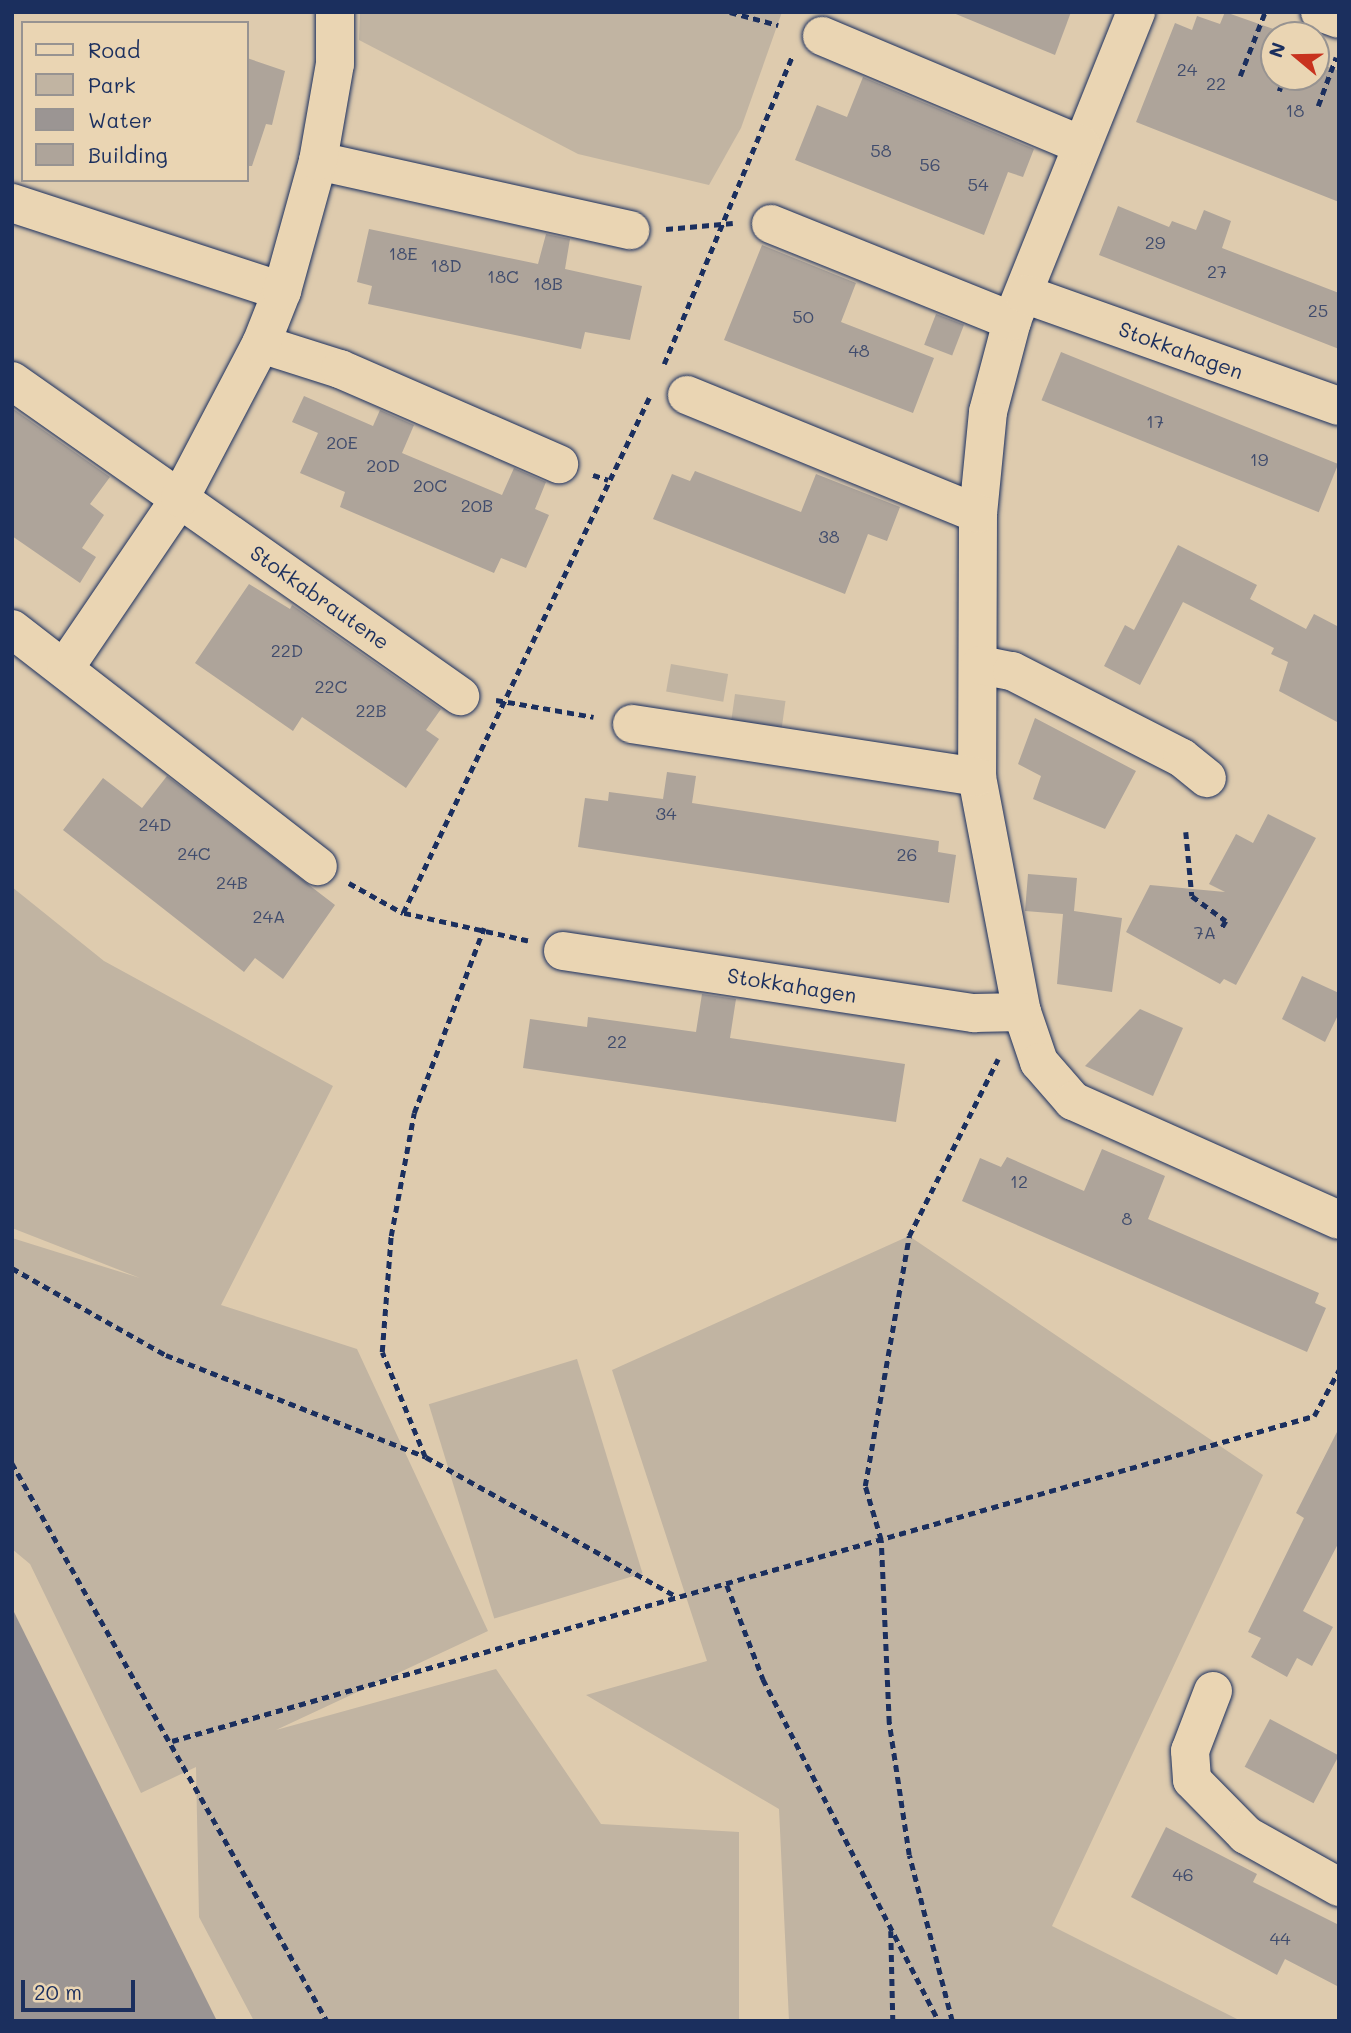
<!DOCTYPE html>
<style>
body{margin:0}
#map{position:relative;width:1351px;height:2033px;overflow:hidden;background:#decbae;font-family:Mali,sans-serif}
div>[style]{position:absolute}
.green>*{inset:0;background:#c1b4a2;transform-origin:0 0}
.water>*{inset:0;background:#9b9593}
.building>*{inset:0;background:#aea49a;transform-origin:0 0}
.path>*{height:4.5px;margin-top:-2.25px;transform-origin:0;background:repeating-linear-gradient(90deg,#1b2f5e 0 7px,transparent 0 12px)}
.roads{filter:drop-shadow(0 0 2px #1b2f5e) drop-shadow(0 0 2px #1b2f5e)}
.minor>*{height:38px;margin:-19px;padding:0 19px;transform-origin:19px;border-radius:19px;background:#ead5b3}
span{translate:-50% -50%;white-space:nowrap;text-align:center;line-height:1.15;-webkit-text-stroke:5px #ead5b3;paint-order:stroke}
.number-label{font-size:18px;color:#404c6d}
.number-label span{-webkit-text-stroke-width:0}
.street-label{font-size:21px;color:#1b2f5e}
.frame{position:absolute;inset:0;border:14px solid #1b2f5e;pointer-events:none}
.legend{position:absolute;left:21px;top:21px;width:228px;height:161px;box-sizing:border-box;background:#ead5b3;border:2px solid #979391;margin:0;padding:9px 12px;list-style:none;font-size:21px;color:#1b2f5e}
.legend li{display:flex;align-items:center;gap:14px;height:35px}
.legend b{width:35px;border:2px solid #979391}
.north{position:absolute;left:1260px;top:21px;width:70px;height:70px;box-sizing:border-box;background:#ead5b3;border:2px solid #979391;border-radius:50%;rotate:289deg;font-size:19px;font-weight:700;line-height:28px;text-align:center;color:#1b2f5e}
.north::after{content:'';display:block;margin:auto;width:24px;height:32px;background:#c8321e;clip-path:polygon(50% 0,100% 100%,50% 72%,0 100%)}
.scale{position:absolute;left:21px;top:1980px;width:114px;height:32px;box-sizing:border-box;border:4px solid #1b2f5e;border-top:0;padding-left:9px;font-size:21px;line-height:24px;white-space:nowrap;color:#1b2f5e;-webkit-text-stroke:5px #ead5b3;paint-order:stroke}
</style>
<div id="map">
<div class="green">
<div style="clip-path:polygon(360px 12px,782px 12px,741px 128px,709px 185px,578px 154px,359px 40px)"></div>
<div style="left:671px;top:664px;width:58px;height:28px;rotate:10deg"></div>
<div style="left:735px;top:694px;width:51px;height:28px;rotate:8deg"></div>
<div style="clip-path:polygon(12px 887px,104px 961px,333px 1086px,221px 1305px,357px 1349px,488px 1631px,276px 1730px,496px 1669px,601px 1824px,739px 1832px,739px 2021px,254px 2021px,199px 1917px,196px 1767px,141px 1793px,30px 1564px,12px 1549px,12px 1238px,140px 1278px,12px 1228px)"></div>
<div style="clip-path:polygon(909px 1236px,1263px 1475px,1052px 1926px,1241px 2021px,789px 2021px,779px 1809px,586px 1695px,707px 1661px,612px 1370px)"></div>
<div style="left:577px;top:1359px;width:224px;height:155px;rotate:73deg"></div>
</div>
<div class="water">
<div style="clip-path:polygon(12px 1608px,217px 2021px,12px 2021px)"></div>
</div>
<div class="building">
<div style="clip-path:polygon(951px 12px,1071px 12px,1055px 55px)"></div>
<div style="clip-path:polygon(1225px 12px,1291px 35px,1274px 35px,1274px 77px,1316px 77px,1316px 62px,1339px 71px,1339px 202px,1136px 122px,1175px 23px,1192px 30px,1197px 16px,1220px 24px)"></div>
<div style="clip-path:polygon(247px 58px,285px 71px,272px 125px,266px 124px,252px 166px,247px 166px)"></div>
<div style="clip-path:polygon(863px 77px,1034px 149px,1023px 177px,1008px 172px,984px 235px,795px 160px,817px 105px,847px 117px)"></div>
<div style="clip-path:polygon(1118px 206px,1169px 227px,1172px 221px,1196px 230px,1204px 210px,1231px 221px,1222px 248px,1339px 293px,1339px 349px,1099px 255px)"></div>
<div style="clip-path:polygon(369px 229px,538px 264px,546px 234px,570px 239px,565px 269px,642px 286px,630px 340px,585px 332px,581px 349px,368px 304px,372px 286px,357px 282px)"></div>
<div style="clip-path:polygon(762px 245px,856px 283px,841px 322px,934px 358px,913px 413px,724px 340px)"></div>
<div style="left:936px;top:314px;width:30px;height:33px;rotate:21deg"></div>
<div style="left:1061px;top:352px;width:299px;height:52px;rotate:22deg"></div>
<div style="clip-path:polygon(304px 396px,373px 426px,380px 410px,414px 425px,402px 453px,502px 495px,514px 468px,546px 482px,535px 509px,549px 515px,526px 568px,501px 558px,494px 573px,340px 507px,345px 492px,300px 473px,318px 433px,292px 422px)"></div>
<div style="clip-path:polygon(12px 408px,110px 477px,90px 504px,104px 515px,82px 548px,96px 557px,80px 583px,12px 536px)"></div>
<div style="clip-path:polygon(695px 471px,801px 512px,816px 474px,900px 507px,887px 541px,868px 534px,845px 594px,653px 519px,672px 474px,690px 481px)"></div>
<div style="clip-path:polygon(1178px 545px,1257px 585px,1250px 599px,1306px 629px,1314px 614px,1339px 627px,1339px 723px,1279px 691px,1288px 662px,1271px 654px,1274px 648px,1183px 602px,1140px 685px,1104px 666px,1125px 625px,1134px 630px)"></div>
<div style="clip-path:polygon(249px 584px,290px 609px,292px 605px,441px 709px,426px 730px,439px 739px,406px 788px,302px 717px,293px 731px,195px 663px)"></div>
<div style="clip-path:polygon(1035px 718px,1136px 771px,1105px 829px,1033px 799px,1041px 776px,1018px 764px)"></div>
<div style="clip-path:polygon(667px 772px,696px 776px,692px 803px,939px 841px,938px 852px,956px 855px,949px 903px,578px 847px,585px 798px,608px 801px,609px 792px,663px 799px)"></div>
<div style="clip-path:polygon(167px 776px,335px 905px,283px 979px,255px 958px,244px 972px,63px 830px,103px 778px,142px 808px)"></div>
<div style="clip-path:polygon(1268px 814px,1316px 838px,1236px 985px,1224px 979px,1220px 984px,1126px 932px,1150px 885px,1225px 892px,1209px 884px,1236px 834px,1253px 843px)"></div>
<div style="clip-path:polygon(1028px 874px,1077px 878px,1074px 911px,1122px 918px,1112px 992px,1057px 984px,1063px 914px,1025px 911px)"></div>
<div style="clip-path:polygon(1302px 976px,1339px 993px,1339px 1013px,1325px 1042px,1282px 1019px)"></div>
<div style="clip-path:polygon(702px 994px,736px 999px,730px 1038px,905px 1064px,896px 1122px,523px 1068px,530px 1019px,587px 1027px,588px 1017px,696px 1032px)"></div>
<div style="clip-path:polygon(1140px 1009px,1183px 1028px,1153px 1096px,1085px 1066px)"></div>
<div style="clip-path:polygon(1102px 1149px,1165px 1176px,1148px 1219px,1319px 1293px,1315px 1303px,1326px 1308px,1307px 1352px,962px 1201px,980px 1158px,1001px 1167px,1007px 1157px,1084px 1191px)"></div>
<div style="clip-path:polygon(1339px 1428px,1339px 1542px,1303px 1611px,1333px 1627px,1312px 1666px,1297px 1658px,1287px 1677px,1251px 1657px,1261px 1638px,1248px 1632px,1304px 1518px,1296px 1513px)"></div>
<div style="left:1270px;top:1719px;width:78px;height:54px;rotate:28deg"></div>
<div style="clip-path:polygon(1166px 1827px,1257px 1874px,1253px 1882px,1339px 1925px,1339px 1987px,1285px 1959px,1277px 1975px,1131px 1897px)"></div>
</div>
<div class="path">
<div style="left:730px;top:12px;width:50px;rotate:15.2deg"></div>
<div style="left:1240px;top:76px;width:69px;rotate:-68.7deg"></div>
<div style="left:1279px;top:91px;width:15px;rotate:-70deg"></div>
<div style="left:1318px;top:106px;width:52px;rotate:-69.8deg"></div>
<div style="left:666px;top:229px;width:67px;rotate:-5.1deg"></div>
<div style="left:664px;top:364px;width:334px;rotate:-67.4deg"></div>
<div style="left:593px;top:475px;width:16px;rotate:18deg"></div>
<div style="left:496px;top:700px;width:99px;rotate:9.8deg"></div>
<div style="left:1186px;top:832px;width:64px;rotate:84.6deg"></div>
<div style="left:1192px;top:896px;width:42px;rotate:36.3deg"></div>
<div style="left:1226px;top:921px;width:8px;rotate:120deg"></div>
<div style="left:349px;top:883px;width:62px;rotate:29.1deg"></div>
<div style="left:528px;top:941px;width:128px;rotate:-167.4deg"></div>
<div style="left:403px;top:913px;width:571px;rotate:-64.47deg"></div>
<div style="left:12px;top:1268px;width:177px;rotate:29.5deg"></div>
<div style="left:166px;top:1355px;width:279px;rotate:21.4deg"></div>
<div style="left:426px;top:1457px;width:284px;rotate:29.1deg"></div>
<div style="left:425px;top:1457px;width:113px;rotate:-112.3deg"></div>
<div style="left:382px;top:1352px;width:116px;rotate:-85.6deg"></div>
<div style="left:391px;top:1236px;width:125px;rotate:-79.4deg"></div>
<div style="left:414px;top:1113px;width:198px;rotate:-69.3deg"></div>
<div style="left:12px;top:1463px;width:641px;rotate:60.55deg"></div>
<div style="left:727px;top:1585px;width:101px;rotate:69deg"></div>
<div style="left:763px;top:1679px;width:385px;rotate:62.8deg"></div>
<div style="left:172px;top:1741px;width:1187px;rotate:-15.89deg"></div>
<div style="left:1314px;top:1416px;width:52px;rotate:-61.5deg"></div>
<div style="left:891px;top:1931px;width:90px;rotate:88.7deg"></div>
<div style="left:952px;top:2021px;width:171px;rotate:-104.5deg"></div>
<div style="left:909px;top:1855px;width:134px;rotate:-98.6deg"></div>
<div style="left:889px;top:1723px;width:183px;rotate:-92.5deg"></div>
<div style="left:881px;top:1540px;width:56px;rotate:-106.5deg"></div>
<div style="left:865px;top:1486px;width:254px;rotate:-80deg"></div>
<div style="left:909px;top:1236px;width:198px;rotate:-63.3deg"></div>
</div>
<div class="roads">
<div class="minor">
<div style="left:1136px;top:12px;width:333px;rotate:111.9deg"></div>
<div style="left:1012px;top:321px;width:94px;rotate:104.8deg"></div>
<div style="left:988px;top:412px;width:102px;rotate:95.6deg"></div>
<div style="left:978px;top:514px;width:263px;rotate:90.2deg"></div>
<div style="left:977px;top:777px;width:239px;rotate:79.2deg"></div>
<div style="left:1022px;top:1012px;width:53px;rotate:71.2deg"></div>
<div style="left:1039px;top:1062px;width:52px;rotate:48.9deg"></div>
<div style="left:1073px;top:1101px;width:291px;rotate:24.1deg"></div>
<div style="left:1320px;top:12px;width:20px;rotate:20deg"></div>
<div style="left:822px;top:36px;width:281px;rotate:22.8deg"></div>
<div style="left:318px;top:161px;width:320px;rotate:12.5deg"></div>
<div style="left:12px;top:203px;width:284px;rotate:18.1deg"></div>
<div style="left:771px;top:224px;width:260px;rotate:21.9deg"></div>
<div style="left:1024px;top:294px;width:334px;rotate:19.6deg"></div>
<div style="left:261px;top:344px;width:83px;rotate:17.6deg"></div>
<div style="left:340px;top:369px;width:239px;rotate:23.5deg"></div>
<div style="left:12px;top:381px;width:548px;rotate:35.11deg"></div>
<div style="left:687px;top:395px;width:314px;rotate:22.2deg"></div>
<div style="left:12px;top:629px;width:387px;rotate:37.8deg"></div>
<div style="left:980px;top:665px;width:33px;rotate:11deg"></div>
<div style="left:1012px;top:671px;width:191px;rotate:27.1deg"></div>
<div style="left:1182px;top:758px;width:32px;rotate:39deg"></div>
<div style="left:66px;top:666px;width:203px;rotate:-55.8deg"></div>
<div style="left:180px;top:498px;width:174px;rotate:-62.3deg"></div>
<div style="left:261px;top:344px;width:57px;rotate:-68.4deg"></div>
<div style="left:282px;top:291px;width:135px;rotate:-74.5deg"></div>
<div style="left:318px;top:161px;width:98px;rotate:-80.1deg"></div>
<div style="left:335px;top:64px;width:52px;rotate:-90deg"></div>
<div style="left:632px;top:724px;width:349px;rotate:8.7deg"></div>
<div style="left:563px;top:951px;width:416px;rotate:8.6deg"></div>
<div style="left:974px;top:1013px;width:48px;rotate:-1.2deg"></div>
<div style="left:1213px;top:1691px;width:64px;rotate:111deg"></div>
<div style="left:1190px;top:1751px;width:29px;rotate:86deg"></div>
<div style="left:1192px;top:1780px;width:77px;rotate:45.5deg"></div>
<div style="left:1246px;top:1835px;width:107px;rotate:29.2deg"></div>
</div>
</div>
<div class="number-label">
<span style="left:1187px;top:69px">24</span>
<span style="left:1216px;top:83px">22</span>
<span style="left:1295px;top:110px">18</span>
<span style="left:881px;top:150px">58</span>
<span style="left:930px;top:164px">56</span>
<span style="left:978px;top:184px">54</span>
<span style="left:1155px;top:242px">29</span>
<span style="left:403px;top:253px">18E</span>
<span style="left:446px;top:265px">18D</span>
<span style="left:1217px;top:271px">27</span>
<span style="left:503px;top:276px">18C</span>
<span style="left:548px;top:283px">18B</span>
<span style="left:1318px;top:310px">25</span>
<span style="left:803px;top:316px">50</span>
<span style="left:859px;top:350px">48</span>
<span style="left:1155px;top:421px">17</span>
<span style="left:342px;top:442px">20E</span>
<span style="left:1259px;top:459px">19</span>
<span style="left:383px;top:465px">20D</span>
<span style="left:430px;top:485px">20C</span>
<span style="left:477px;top:505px">20B</span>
<span style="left:829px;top:536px">38</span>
<span style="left:287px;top:650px">22D</span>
<span style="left:331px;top:686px">22C</span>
<span style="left:371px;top:710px">22B</span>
<span style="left:666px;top:813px">34</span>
<span style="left:155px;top:824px">24D</span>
<span style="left:194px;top:853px">24C</span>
<span style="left:907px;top:854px">26</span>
<span style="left:232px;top:882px">24B</span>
<span style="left:269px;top:916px">24A</span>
<span style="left:1205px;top:932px">7A</span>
<span style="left:617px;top:1041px">22</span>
<span style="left:1019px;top:1181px">12</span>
<span style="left:1127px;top:1218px">8</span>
<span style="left:1183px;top:1874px">46</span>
<span style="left:1280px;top:1938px">44</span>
</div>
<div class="street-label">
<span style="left:1181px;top:350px;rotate:20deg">Stokkahagen</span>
<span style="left:320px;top:597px;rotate:35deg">Stokkabrautene</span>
<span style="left:792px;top:985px;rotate:9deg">Stokkahagen</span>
</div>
<div class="frame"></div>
<ul class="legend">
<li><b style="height:9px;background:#ead5b3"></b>Road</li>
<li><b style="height:19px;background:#c1b4a2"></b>Park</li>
<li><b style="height:19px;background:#9b9593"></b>Water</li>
<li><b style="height:19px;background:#aea49a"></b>Building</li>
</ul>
<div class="north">N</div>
<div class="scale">20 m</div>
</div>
